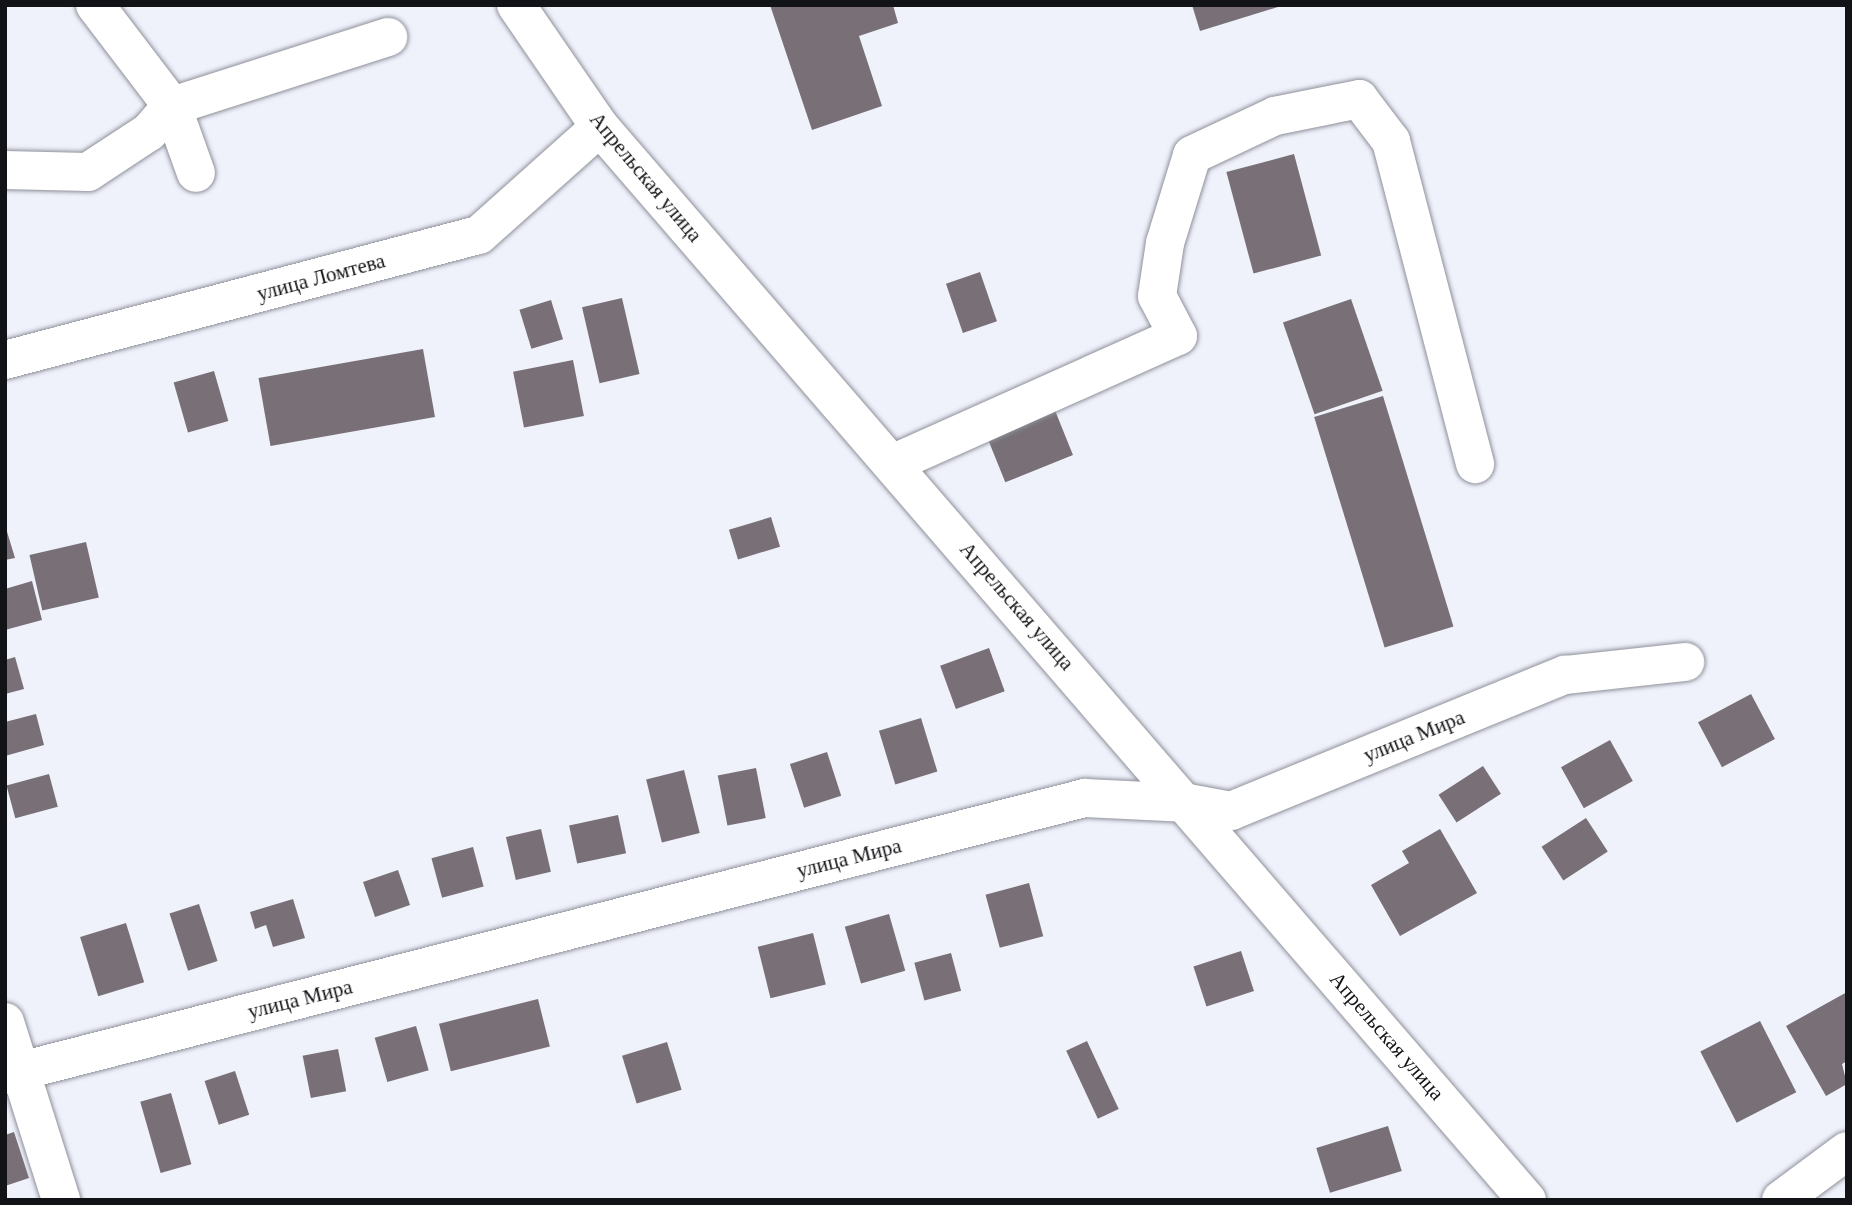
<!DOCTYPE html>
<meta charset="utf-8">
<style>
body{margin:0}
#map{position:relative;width:1852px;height:1205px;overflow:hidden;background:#eff1fb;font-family:"Times New Roman",serif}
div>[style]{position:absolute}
.building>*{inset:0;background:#787076;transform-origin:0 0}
.roads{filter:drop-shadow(0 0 2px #8f919a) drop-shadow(0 0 2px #8f919a)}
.minor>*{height:38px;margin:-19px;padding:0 19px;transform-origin:19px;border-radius:19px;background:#fff}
span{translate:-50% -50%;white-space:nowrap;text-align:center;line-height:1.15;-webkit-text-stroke:7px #fff;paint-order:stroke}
.street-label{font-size:21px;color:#121316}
.frame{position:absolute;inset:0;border:7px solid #121316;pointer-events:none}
</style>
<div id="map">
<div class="building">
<div style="clip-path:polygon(770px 5px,893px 5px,898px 23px,859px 36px,882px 106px,812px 130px)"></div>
<div style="clip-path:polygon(1192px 5px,1281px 5px,1281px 6px,1200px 31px)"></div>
<div style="left:1294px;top:154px;width:105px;height:70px;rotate:75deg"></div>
<div style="left:980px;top:272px;width:52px;height:36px;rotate:71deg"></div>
<div style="left:622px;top:298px;width:78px;height:41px;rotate:77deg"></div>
<div style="left:1351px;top:299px;width:97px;height:72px;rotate:71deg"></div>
<div style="left:551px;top:300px;width:41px;height:33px;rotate:73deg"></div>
<div style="left:423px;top:349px;width:69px;height:167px;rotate:80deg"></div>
<div style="left:573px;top:360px;width:57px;height:61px;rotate:79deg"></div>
<div style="left:214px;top:371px;width:52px;height:42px;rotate:74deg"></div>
<div style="left:1383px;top:396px;width:241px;height:72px;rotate:73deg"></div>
<div style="left:1052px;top:403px;width:56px;height:73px;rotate:68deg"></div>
<div style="left:771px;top:517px;width:31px;height:44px;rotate:73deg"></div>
<div style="clip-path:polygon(5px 525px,15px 558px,5px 560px)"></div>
<div style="left:86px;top:542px;width:57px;height:58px;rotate:77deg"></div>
<div style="clip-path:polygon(32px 581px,42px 620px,5px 630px,5px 589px)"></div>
<div style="left:989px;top:648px;width:46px;height:52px;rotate:70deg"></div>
<div style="clip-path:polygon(15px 657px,24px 689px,5px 694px,5px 660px)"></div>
<div style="left:1751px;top:694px;width:51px;height:60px;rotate:62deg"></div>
<div style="clip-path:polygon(36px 714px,44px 745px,5px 756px,5px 722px)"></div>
<div style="left:921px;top:718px;width:56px;height:44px;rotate:73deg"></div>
<div style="left:1610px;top:740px;width:47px;height:56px;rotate:61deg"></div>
<div style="left:827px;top:752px;width:46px;height:39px;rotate:72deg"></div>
<div style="left:1483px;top:766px;width:33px;height:53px;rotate:57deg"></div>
<div style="left:756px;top:768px;width:51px;height:39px;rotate:79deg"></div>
<div style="left:684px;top:770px;width:65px;height:39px;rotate:76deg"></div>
<div style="left:49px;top:774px;width:34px;height:44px;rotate:75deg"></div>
<div style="left:618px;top:815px;width:39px;height:50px;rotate:78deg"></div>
<div style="left:1586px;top:818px;width:40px;height:53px;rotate:57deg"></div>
<div style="left:541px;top:829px;width:44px;height:36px;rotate:77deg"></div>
<div style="clip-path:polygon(1440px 829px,1477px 893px,1400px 936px,1371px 885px,1409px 863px,1402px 851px)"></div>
<div style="left:473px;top:847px;width:41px;height:43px;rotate:75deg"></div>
<div style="left:398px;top:870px;width:37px;height:37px;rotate:71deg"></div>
<div style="left:1029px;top:883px;width:55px;height:45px;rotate:75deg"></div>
<div style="clip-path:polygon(293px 899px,305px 938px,273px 947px,266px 925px,255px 929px,250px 912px)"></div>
<div style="left:199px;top:904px;width:60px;height:31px;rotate:72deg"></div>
<div style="left:889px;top:914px;width:59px;height:46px;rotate:74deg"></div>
<div style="left:126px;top:923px;width:62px;height:48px;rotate:73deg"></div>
<div style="left:813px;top:933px;width:53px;height:57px;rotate:76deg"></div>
<div style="left:1241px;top:951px;width:42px;height:50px;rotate:72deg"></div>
<div style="left:951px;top:953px;width:39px;height:38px;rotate:75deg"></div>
<div style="clip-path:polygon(1847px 992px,1847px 1061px,1842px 1064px,1847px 1084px,1826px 1096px,1786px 1026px)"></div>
<div style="left:538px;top:999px;width:49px;height:102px;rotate:76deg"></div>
<div style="left:1760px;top:1021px;width:80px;height:67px;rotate:63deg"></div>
<div style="left:416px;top:1026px;width:46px;height:43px;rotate:74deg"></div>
<div style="left:1087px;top:1041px;width:75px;height:23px;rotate:65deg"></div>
<div style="left:667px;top:1042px;width:50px;height:47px;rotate:73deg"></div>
<div style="left:338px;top:1049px;width:43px;height:36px;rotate:79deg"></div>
<div style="left:235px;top:1071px;width:46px;height:32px;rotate:72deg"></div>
<div style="left:171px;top:1093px;width:74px;height:32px;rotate:74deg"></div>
<div style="left:1388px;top:1126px;width:47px;height:75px;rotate:73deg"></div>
<div style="clip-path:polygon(14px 1132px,29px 1178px,5px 1186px,5px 1135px)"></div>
</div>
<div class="roads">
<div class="minor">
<div style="left:95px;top:5px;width:127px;rotate:52.7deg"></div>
<div style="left:172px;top:106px;width:71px;rotate:70.3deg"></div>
<div style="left:516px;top:5px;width:148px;rotate:55.5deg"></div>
<div style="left:600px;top:127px;width:1418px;rotate:49.18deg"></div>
<div style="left:5px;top:170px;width:83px;rotate:1.4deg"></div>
<div style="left:88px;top:172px;width:73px;rotate:-33.3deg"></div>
<div style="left:149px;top:132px;width:35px;rotate:-49deg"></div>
<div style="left:172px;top:106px;width:227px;rotate:-17.7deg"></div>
<div style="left:5px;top:360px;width:490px;rotate:-14.8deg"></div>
<div style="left:479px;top:235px;width:162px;rotate:-41.8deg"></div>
<div style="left:894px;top:463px;width:311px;rotate:-24.1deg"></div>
<div style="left:1178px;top:336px;width:45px;rotate:-117.7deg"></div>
<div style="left:1157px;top:296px;width:54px;rotate:-81.4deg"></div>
<div style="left:1165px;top:243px;width:92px;rotate:-72.9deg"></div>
<div style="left:1192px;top:155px;width:92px;rotate:-25.2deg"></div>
<div style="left:1275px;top:116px;width:86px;rotate:-11.4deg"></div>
<div style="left:1359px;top:99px;width:53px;rotate:52.7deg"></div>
<div style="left:1391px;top:141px;width:334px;rotate:75.4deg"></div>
<div style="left:5px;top:1022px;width:187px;rotate:72.5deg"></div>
<div style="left:5px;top:1075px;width:1115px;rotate:-14.39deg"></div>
<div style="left:1085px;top:798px;width:103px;rotate:2.8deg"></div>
<div style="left:1188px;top:803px;width:44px;rotate:10.5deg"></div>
<div style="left:1231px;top:811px;width:361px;rotate:-22.2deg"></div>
<div style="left:1565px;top:675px;width:121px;rotate:-6.2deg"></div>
<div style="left:1781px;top:1200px;width:82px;rotate:-36.6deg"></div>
</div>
</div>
<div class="street-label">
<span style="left:646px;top:177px;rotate:50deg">Апрельская улица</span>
<span style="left:321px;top:277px;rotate:-15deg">улица Ломтева</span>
<span style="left:1017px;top:606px;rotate:49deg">Апрельская улица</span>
<span style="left:1414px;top:736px;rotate:-22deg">улица Мира</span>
<span style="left:849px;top:858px;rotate:-14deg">улица Мира</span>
<span style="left:300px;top:999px;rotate:-14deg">улица Мира</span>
<span style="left:1387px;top:1036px;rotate:49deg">Апрельская улица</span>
</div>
<div class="frame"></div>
</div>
